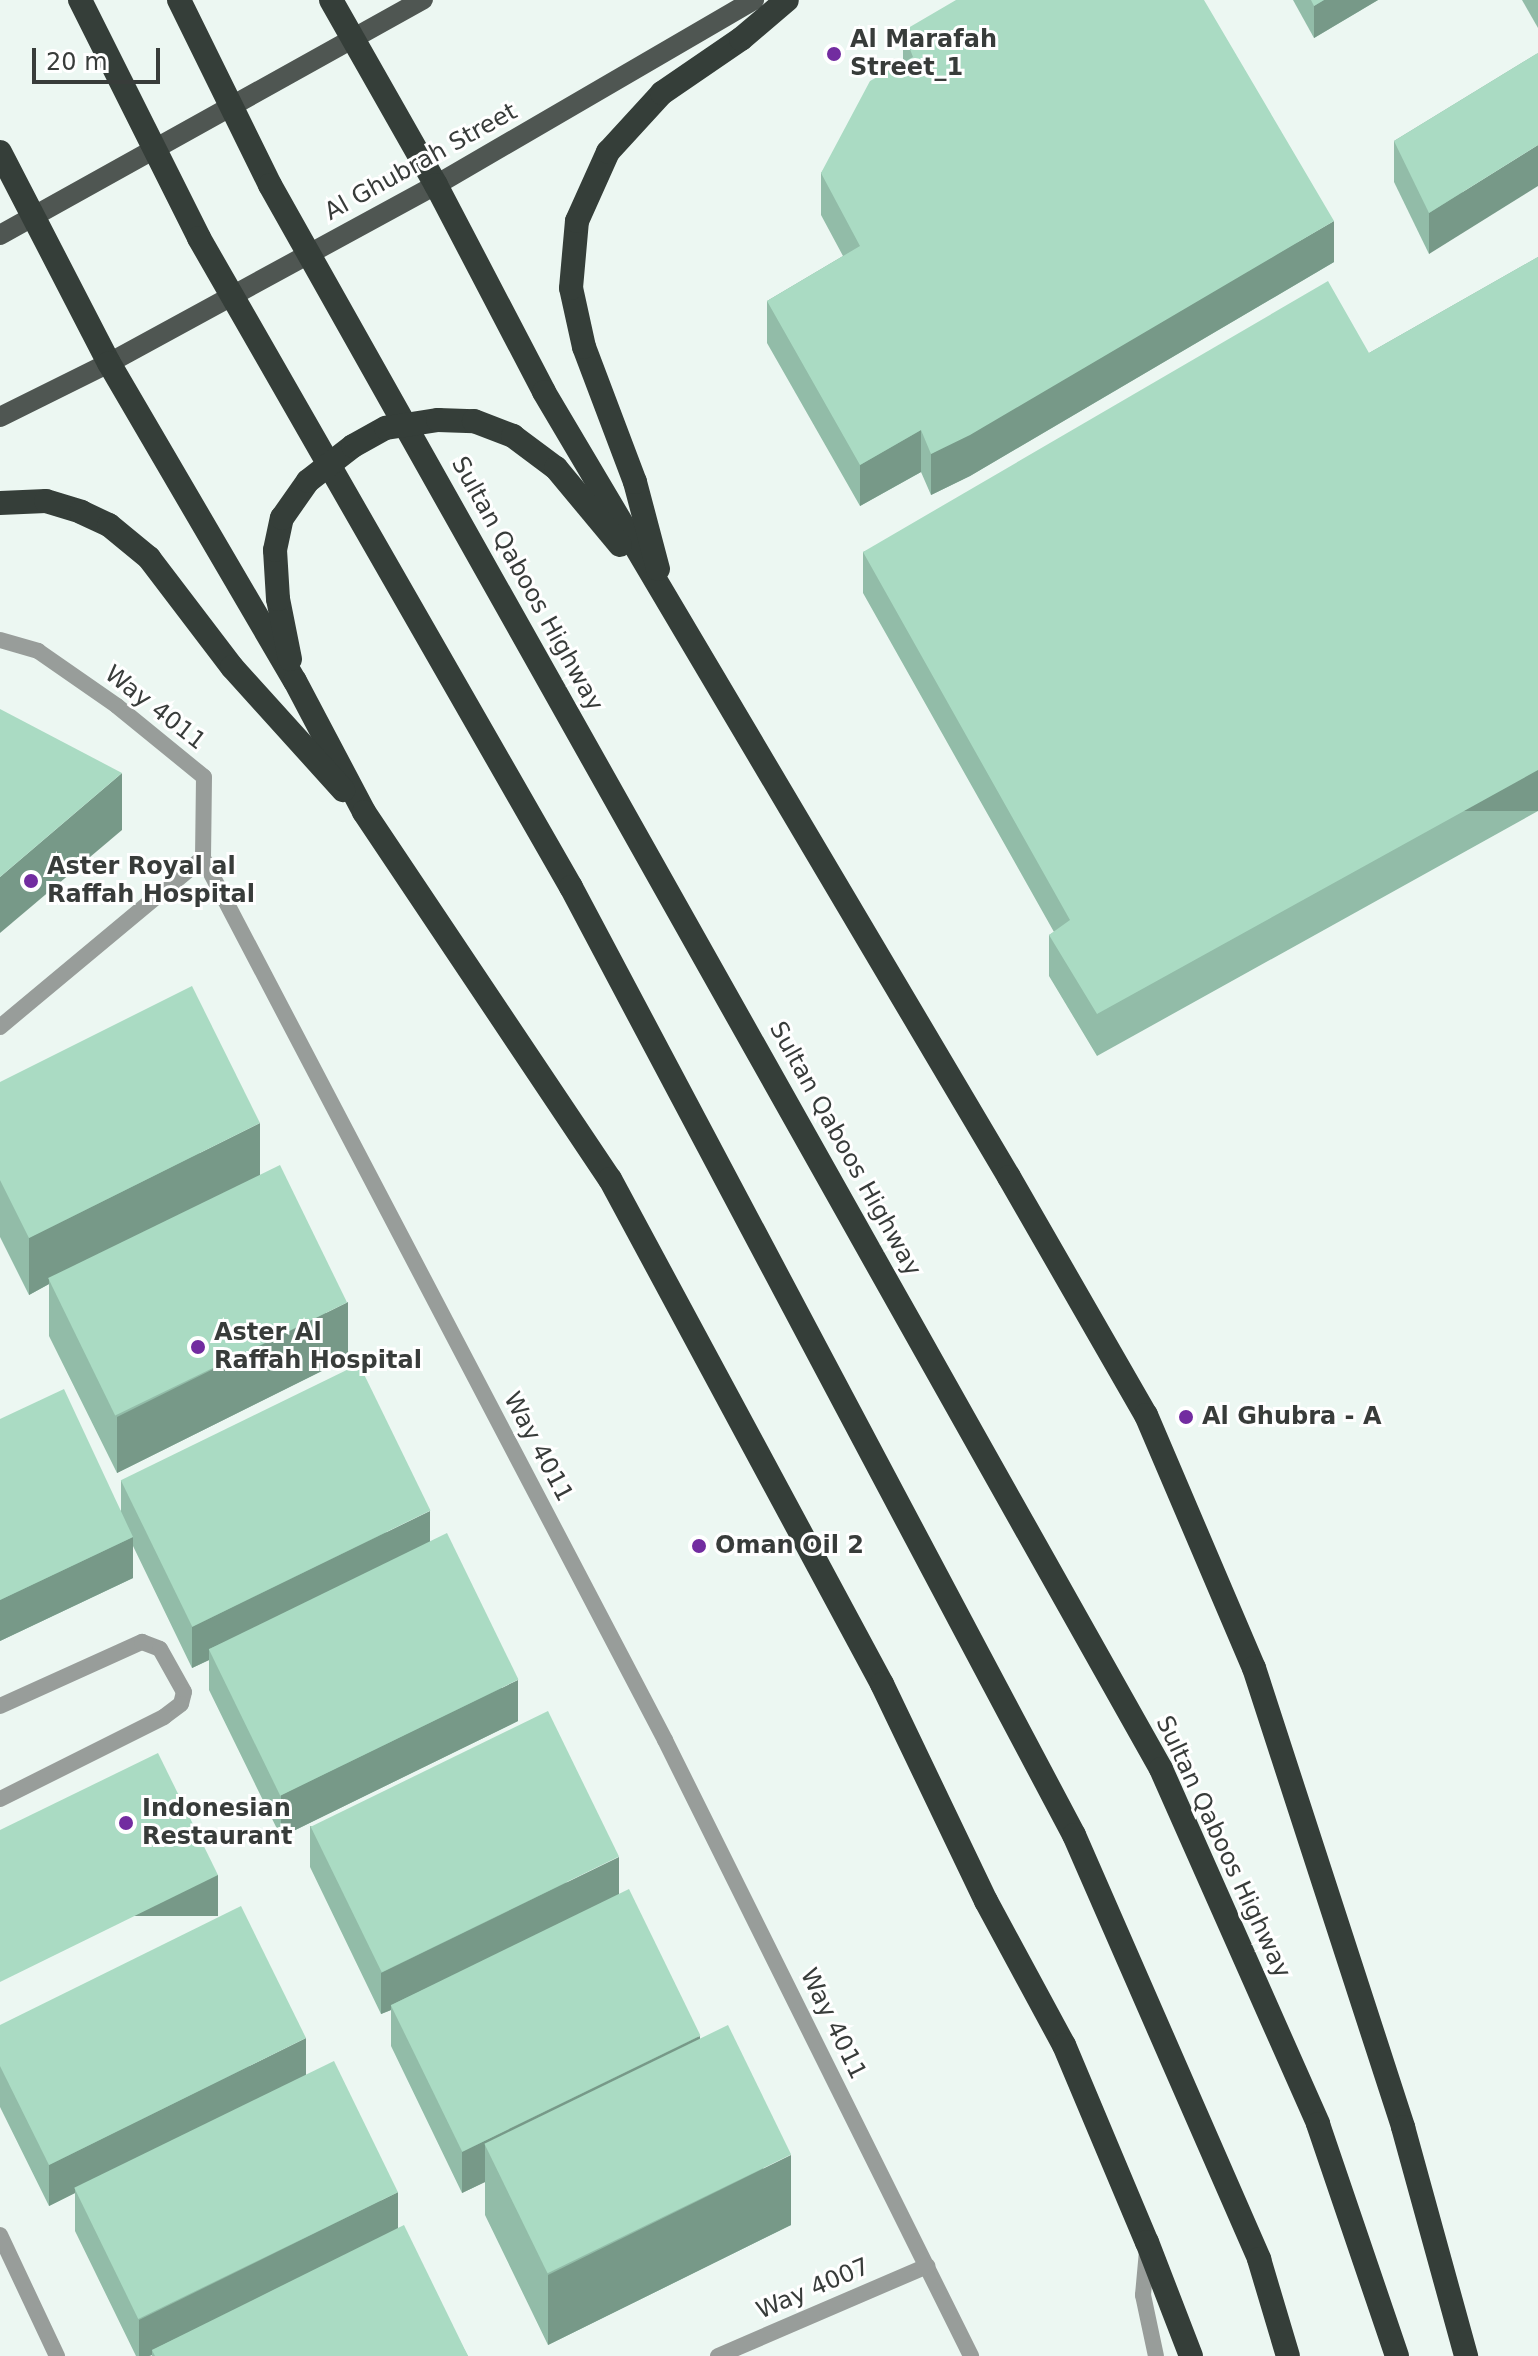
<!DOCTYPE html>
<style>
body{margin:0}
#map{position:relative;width:1538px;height:2356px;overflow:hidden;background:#ecf7f2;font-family:"DejaVu Sans",sans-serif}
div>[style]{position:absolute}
.lane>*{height:16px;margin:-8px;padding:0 8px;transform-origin:8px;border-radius:8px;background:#989d9a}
.street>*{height:16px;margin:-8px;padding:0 8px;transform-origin:8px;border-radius:8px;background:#989d9a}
.primary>*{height:20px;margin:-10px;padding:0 10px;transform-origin:10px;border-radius:10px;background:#4f5652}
.highway>*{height:24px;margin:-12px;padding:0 12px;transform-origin:12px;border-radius:12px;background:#353e39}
.wall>*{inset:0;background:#92bca8}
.shaded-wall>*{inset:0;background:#798;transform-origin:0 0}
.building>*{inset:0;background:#aadbc3;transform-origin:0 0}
.dots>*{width:22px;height:22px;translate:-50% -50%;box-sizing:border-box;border:4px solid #fff;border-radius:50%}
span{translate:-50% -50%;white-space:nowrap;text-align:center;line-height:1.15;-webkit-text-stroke:6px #fff;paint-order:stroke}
.poi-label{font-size:24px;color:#383c3a;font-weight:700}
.left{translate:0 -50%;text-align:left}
.street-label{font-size:24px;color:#383c3a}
.scale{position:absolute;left:32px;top:48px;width:128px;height:36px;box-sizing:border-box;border:4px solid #383c3a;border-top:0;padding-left:10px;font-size:24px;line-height:28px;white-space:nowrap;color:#383c3a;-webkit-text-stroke:6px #fff;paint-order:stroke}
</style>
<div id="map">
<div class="lane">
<div style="left:0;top:1706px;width:156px;rotate:-24.3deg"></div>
<div style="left:142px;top:1642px;width:19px;rotate:21deg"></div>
<div style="left:160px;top:1649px;width:49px;rotate:60.8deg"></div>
<div style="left:184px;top:1692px;width:12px;rotate:104deg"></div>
<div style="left:181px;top:1704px;width:21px;rotate:143deg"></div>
<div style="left:164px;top:1717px;width:183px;rotate:153.4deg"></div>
</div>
<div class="street">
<div style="left:0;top:640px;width:40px;rotate:16deg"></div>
<div style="left:38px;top:651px;width:96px;rotate:34.8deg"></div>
<div style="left:117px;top:706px;width:112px;rotate:39.2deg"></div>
<div style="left:204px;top:777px;width:81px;rotate:90.7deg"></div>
<div style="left:203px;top:858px;width:996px;rotate:62.35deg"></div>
<div style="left:665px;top:1740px;width:688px;rotate:63.58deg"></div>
<div style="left:0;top:1027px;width:264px;rotate:-39.8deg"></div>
<div style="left:0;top:2235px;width:134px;rotate:64.8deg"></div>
<div style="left:1147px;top:2251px;width:44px;rotate:95.2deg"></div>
<div style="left:1143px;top:2295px;width:62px;rotate:78deg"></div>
<div style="left:718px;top:2356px;width:228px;rotate:-23.3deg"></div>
</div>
<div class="primary">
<div style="left:0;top:235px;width:484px;rotate:-29.1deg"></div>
<div style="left:0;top:417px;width:122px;rotate:-26.4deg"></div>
<div style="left:109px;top:363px;width:372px;rotate:-28.6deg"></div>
<div style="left:436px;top:185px;width:368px;rotate:-30.2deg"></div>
</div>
<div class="highway">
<div style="left:80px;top:0;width:266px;rotate:63.4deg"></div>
<div style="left:199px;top:238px;width:748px;rotate:60.18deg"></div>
<div style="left:571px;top:887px;width:1073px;rotate:62.05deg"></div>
<div style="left:1074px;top:1835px;width:463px;rotate:66.4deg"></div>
<div style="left:1259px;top:2259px;width:101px;rotate:73.4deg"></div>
<div style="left:179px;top:0;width:206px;rotate:63.8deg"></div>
<div style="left:270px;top:185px;width:1817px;rotate:60.64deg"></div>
<div style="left:1161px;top:1769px;width:388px;rotate:66.1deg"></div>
<div style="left:1318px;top:2124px;width:245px;rotate:71.2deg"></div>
<div style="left:331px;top:0;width:213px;rotate:60.4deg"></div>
<div style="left:436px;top:185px;width:233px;rotate:62.4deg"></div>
<div style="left:544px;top:392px;width:912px;rotate:59.36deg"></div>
<div style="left:1009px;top:1177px;width:275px;rotate:60.1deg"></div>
<div style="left:1146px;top:1415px;width:275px;rotate:66.9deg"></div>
<div style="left:1254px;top:1668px;width:483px;rotate:72deg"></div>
<div style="left:1403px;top:2127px;width:238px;rotate:74.6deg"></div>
<div style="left:0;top:152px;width:237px;rotate:62.7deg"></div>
<div style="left:109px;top:363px;width:368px;rotate:59.7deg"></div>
<div style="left:295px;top:681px;width:148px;rotate:62.2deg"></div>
<div style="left:364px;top:812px;width:442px;rotate:56.2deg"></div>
<div style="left:610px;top:1179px;width:574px;rotate:61.69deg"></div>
<div style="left:882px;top:1684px;width:241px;rotate:64.4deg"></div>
<div style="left:986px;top:1901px;width:164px;rotate:61.6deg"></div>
<div style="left:1064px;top:2045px;width:214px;rotate:67.2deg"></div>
<div style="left:1147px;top:2242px;width:122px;rotate:68.9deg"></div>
<div style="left:0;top:503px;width:46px;rotate:-2.5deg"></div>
<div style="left:46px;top:501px;width:37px;rotate:17deg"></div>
<div style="left:81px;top:512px;width:31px;rotate:25deg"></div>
<div style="left:109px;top:525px;width:52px;rotate:39.5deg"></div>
<div style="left:149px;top:558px;width:137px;rotate:52.7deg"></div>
<div style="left:232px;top:667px;width:166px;rotate:47.9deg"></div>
<div style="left:658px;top:569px;width:90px;rotate:-104.8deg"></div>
<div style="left:635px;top:482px;width:144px;rotate:-110.7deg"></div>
<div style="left:584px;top:347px;width:60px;rotate:-102.4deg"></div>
<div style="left:571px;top:288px;width:67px;rotate:-84.9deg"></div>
<div style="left:577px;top:221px;width:76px;rotate:-65.8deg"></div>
<div style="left:608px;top:152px;width:80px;rotate:-47.5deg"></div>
<div style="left:662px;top:93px;width:96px;rotate:-34.4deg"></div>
<div style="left:741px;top:39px;width:60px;rotate:-40.3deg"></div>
<div style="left:290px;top:659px;width:61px;rotate:-101.3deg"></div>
<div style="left:278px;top:599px;width:49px;rotate:-93.5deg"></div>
<div style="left:275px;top:550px;width:33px;rotate:-78deg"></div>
<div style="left:282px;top:518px;width:45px;rotate:-54.9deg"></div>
<div style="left:308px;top:481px;width:57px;rotate:-37.9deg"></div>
<div style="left:353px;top:446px;width:38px;rotate:-29deg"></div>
<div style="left:386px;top:428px;width:53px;rotate:-8.7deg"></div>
<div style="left:438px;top:420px;width:36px;rotate:2deg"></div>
<div style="left:474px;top:421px;width:42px;rotate:21deg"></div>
<div style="left:513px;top:436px;width:54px;rotate:36.7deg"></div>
<div style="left:556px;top:468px;width:100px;rotate:50.3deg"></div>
</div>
<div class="wall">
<div style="clip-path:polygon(1293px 0,1378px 0,1314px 38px)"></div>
<div style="clip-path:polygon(1522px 0,1538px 0,1538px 28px)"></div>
<div style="clip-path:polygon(903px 31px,1334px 262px,970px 476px,931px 495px,921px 472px,860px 506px,767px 343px,767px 301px,843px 256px,821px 215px,821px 173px,903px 63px)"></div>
<div style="clip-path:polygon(1538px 53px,1429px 254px,1394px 182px,1394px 141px)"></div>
<div style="clip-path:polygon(1538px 257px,1538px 811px,1097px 1056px,1049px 976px,1049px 935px,1054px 932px,863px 593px,863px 552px,1369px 353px)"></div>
<div style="clip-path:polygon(0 1082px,260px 1175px,348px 1358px,117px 1473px,49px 1336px,49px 1284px,29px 1295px,0 1237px)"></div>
<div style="clip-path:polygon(0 1419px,121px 1511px,121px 1480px,430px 1541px,518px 1721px,281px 1837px,209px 1690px,209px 1660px,192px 1668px,133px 1546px,133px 1578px,0 1641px)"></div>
<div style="clip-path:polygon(310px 1826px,619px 1894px,700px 2039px,791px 2225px,548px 2345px,485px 2215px,485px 2182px,462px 2193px,391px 2046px,391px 2010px,381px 2014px,310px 1867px)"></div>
<div style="clip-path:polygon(0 2025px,306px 2075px,398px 2229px,468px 2356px,152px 2356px,152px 2355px,149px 2356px,136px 2356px,75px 2231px,75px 2193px,49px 2206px,0 2107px)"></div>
</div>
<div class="shaded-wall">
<div style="clip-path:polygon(1324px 0,1378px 0,1314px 38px,1314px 6px)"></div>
<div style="clip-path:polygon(1538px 145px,1538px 186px,1429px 254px,1429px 213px)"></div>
<div style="clip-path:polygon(1334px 221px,1334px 262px,970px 476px,931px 495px,931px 454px)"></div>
<div style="clip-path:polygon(921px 430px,921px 472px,860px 506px,860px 465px)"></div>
<div style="left:1538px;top:770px;width:41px;height:504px;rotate:90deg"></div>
<div style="clip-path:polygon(122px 773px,122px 830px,0 933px,0 877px)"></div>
<div style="clip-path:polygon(260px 1123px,260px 1179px,49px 1280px,49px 1284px,29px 1295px,29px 1238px)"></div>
<div style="clip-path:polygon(348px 1302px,348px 1358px,117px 1473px,117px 1417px)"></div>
<div style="clip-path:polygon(430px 1511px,430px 1553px,209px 1649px,209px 1660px,192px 1668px,192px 1627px)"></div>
<div style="clip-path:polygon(133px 1537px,133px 1578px,0 1641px,0 1600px)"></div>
<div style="clip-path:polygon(518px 1680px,518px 1721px,281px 1837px,281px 1795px)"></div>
<div style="clip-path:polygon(619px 1857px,619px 1898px,391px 2005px,391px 2010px,381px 2014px,381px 1973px)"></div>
<div style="left:218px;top:1875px;width:41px;height:243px;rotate:90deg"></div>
<div style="clip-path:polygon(700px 2036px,700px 2077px,485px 2144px,485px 2182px,462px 2193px,462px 2152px)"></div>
<div style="clip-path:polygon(306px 2038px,306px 2079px,75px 2189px,75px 2193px,49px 2206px,49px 2165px)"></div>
<div style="clip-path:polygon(791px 2155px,791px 2225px,548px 2345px,548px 2275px)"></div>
<div style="clip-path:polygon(398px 2192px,398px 2233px,152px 2350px,152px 2355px,149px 2356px,139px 2356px,139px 2320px)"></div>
</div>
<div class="building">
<div style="clip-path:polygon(956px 0,1204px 0,1334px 221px,970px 435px,931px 454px,921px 430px,860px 465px,767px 301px,860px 246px,821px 173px,870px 81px,913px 57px,903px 31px)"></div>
<div style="clip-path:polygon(1311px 0,1324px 0,1314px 6px)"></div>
<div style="clip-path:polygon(1538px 53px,1538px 145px,1429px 213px,1394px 141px)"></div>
<div style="clip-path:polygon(1538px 257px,1538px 770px,1097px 1014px,1049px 935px,1070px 920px,863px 552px,1328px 281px,1369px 353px)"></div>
<div style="clip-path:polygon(0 709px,122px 773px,0 877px)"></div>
<div style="clip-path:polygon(192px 986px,260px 1123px,29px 1238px,0 1180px,0 1082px)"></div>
<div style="left:280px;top:1165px;width:153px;height:258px;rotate:64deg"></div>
<div style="left:359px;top:1364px;width:163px;height:265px;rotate:64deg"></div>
<div style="clip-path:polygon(64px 1389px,133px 1537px,0 1600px,0 1419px)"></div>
<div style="left:447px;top:1533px;width:163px;height:265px;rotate:64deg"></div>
<div style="left:548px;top:1711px;width:162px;height:264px;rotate:64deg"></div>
<div style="clip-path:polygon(158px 1753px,218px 1875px,0 1982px,0 1830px)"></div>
<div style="left:629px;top:1889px;width:163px;height:265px;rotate:64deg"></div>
<div style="clip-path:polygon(241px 1906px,306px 2038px,49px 2165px,0 2066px,0 2025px)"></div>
<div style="left:728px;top:2025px;width:144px;height:271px;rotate:64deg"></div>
<div style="left:334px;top:2061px;width:146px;height:289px;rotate:64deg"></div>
<div style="clip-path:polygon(404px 2225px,468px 2356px,155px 2356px,152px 2350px)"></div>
</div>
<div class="dots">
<div style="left:834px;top:54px;background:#722ca0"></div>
<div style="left:31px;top:881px;background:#722ca0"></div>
<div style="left:198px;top:1347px;background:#722ca0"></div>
<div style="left:1186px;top:1417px;background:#722ca0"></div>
<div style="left:699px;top:1546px;background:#722ca0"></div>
<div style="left:126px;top:1823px;background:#722ca0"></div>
</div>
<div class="poi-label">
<span class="left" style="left:850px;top:54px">Al Marafah<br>Street_1</span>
<span class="left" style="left:47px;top:881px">Aster Royal al<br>Raffah Hospital</span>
<span class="left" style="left:214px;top:1347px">Aster Al<br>Raffah Hospital</span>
<span class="left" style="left:1202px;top:1417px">Al Ghubra - A</span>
<span class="left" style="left:715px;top:1546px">Oman Oil 2</span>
<span class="left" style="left:142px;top:1823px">Indonesian<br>Restaurant</span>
</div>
<div class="street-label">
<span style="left:421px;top:162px;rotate:-29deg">Al Ghubrah Street</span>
<span style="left:527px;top:584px;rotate:61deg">Sultan Qaboos Highway</span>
<span style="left:155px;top:708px;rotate:38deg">Way 4011</span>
<span style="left:845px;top:1149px;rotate:61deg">Sultan Qaboos Highway</span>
<span style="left:538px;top:1447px;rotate:62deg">Way 4011</span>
<span style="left:1223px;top:1847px;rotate:65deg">Sultan Qaboos Highway</span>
<span style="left:833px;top:2024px;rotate:64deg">Way 4011</span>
<span style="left:813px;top:2289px;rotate:-23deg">Way 4007</span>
</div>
<div class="scale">20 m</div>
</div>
